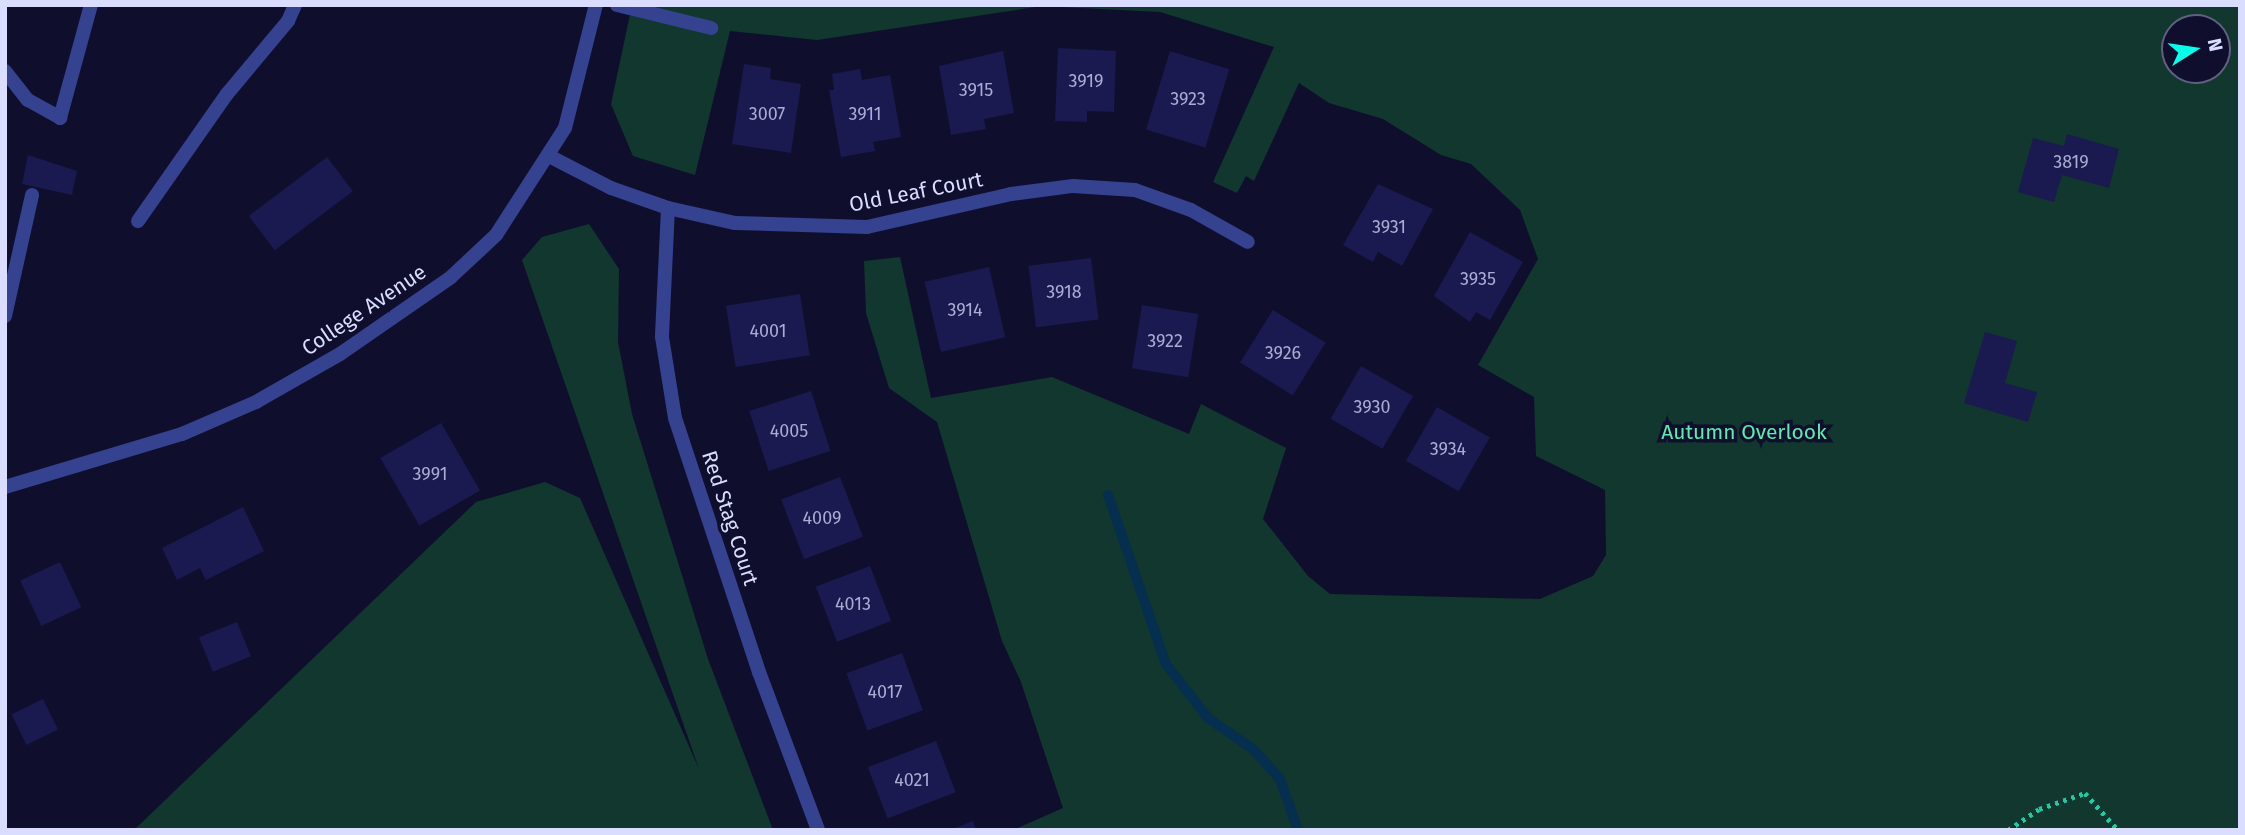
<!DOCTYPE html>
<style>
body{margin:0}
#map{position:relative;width:2245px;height:835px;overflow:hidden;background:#0f0f2d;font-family:"Fira Sans",sans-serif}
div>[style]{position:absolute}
.green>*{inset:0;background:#11372f}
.stream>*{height:10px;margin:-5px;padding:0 5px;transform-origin:5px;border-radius:5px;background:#052e4f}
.building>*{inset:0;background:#1a1950;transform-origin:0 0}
.path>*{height:4.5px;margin-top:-2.25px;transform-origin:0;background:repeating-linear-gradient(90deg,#24c9a1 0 3.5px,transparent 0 8.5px)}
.service>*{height:14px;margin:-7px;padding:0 7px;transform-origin:7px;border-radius:7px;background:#354290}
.minor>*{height:14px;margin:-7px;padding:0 7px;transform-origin:7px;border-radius:7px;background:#354290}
.tertiary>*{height:14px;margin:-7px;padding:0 7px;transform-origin:7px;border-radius:7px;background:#354290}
span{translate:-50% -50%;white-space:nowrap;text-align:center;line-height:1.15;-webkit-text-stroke:7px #0f0f2d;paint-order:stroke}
.number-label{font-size:18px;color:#aaacd3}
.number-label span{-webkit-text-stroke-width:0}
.street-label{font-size:21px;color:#daddff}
.park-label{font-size:21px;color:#59ecac}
.frame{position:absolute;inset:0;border:7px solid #daddff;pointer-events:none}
.north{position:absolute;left:2161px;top:14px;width:70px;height:70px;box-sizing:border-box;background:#0f0f2d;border:2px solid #606181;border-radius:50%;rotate:78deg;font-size:19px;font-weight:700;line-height:28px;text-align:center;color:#daddff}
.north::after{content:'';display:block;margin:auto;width:24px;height:32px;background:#06ffea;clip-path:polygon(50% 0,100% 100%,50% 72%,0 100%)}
</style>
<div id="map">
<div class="green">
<div style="clip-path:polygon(evenodd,632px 5px,2240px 5px,2240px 830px,1013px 830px,1063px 808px,1021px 682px,1002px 641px,937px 422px,889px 388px,866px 313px,864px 261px,900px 257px,931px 398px,1052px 377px,1189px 434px,1201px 404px,1286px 448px,1263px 519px,1308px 576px,1330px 594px,1540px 599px,1593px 576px,1606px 555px,1605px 490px,1536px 456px,1534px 397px,1478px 365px,1538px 259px,1520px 210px,1471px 164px,1441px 155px,1383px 119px,1329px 103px,1299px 83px,1254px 181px,1246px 176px,1237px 193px,1213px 182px,1274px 47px,1160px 12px,1042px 6px,817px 40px,730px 31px,695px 175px,633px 156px,611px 104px,632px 5px,2175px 28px,2217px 28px,2217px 70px,2175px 70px,2175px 28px)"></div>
<div style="clip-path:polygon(589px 224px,619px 269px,618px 342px,632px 414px,708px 659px,773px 830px,134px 830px,476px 502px,545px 482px,580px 498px,699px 769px,522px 260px,542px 237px)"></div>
</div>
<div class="stream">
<div style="left:1108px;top:495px;width:179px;rotate:71.1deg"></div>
<div style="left:1166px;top:664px;width:68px;rotate:52.1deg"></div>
<div style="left:1208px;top:718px;width:56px;rotate:34.8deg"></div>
<div style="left:1254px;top:750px;width:39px;rotate:48deg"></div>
<div style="left:1280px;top:779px;width:54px;rotate:70.6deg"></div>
</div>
<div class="building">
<div style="clip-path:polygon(1058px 48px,1116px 51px,1114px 112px,1087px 111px,1087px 122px,1055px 121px)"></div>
<div style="clip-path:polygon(1003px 51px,1014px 113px,984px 119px,986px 129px,951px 135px,939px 66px)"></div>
<div style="left:1170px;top:51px;width:62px;height:82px;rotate:17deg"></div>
<div style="clip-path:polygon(744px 64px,771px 68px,770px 79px,801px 84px,791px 153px,732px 144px)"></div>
<div style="clip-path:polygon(860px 69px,862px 80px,890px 75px,901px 137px,873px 142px,875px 151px,841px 157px,829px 90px,834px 90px,832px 74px)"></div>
<div style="clip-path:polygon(2067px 134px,2119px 149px,2109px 188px,2062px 175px,2054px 202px,2018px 192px,2033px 138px,2064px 146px)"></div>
<div style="clip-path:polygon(28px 155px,77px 171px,72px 195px,22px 184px)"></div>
<div style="left:327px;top:157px;width:43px;height:98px;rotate:53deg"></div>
<div style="clip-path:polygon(1378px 184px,1433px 209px,1402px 266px,1378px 252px,1373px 262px,1343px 245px)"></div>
<div style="clip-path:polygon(1470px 232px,1523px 262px,1490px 320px,1476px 312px,1470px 322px,1434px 296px)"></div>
<div style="left:1091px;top:258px;width:62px;height:63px;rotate:83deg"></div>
<div style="left:989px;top:267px;width:72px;height:66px;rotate:77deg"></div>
<div style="left:800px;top:294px;width:62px;height:75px;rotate:81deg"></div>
<div style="left:1142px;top:305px;width:57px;height:64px;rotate:9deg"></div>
<div style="left:1273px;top:310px;width:62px;height:62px;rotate:32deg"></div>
<div style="clip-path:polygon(1985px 332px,2017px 341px,2005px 383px,2037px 392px,2028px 422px,1964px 403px)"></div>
<div style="left:1361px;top:366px;width:60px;height:61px;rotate:30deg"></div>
<div style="left:811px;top:391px;width:63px;height:65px;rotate:72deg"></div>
<div style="left:1437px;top:407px;width:61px;height:62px;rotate:30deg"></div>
<div style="left:441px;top:423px;width:78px;height:70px;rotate:60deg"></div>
<div style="left:840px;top:477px;width:64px;height:63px;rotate:69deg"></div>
<div style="clip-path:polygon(243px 507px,264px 551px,206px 580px,200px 568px,177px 580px,162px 548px)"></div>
<div style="left:60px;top:562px;width:50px;height:44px;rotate:65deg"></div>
<div style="left:870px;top:566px;width:59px;height:58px;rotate:69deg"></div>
<div style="left:237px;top:622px;width:37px;height:41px;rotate:68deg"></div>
<div style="left:902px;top:653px;width:61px;height:59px;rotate:70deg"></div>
<div style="left:43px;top:699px;width:34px;height:35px;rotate:64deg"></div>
<div style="left:936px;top:741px;width:55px;height:73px;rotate:69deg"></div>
<div style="clip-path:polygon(973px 821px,976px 830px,950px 830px)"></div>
</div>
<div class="path">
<div style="left:2008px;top:830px;width:37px;rotate:-34deg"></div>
<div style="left:2039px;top:809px;width:49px;rotate:-19.2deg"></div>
<div style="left:2085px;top:793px;width:50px;rotate:48.3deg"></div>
</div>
<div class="service">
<div style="left:617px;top:5px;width:97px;rotate:13.7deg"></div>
<div style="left:5px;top:71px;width:37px;rotate:52deg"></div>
<div style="left:28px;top:100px;width:37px;rotate:29deg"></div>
<div style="left:60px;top:118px;width:117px;rotate:-74.7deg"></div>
<div style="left:138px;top:221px;width:155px;rotate:-55deg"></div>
<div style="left:227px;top:94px;width:95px;rotate:-50.1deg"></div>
<div style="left:288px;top:21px;width:17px;rotate:-66deg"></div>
<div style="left:5px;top:316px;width:124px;rotate:-77.4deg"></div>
</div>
<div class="minor">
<div style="left:549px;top:156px;width:70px;rotate:27.3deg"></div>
<div style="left:611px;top:188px;width:60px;rotate:19.3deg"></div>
<div style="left:668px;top:208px;width:69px;rotate:12.6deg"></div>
<div style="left:735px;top:223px;width:132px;rotate:1.7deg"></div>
<div style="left:867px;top:227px;width:148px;rotate:-12.9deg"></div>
<div style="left:1011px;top:194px;width:63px;rotate:-7.4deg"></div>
<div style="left:1073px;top:186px;width:62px;rotate:3.7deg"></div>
<div style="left:1135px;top:190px;width:59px;rotate:19.7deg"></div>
<div style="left:1191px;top:210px;width:65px;rotate:29.3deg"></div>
<div style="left:668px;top:208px;width:129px;rotate:92.7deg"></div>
<div style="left:662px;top:337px;width:82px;rotate:80.9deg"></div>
<div style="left:675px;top:418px;width:268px;rotate:71.7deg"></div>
<div style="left:759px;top:672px;width:169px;rotate:69.5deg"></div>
</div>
<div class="tertiary">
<div style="left:5px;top:487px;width:185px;rotate:-16.7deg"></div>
<div style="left:182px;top:434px;width:81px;rotate:-23.4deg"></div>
<div style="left:256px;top:402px;width:97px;rotate:-29.7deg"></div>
<div style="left:340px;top:354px;width:135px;rotate:-34.7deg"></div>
<div style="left:451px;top:277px;width:62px;rotate:-43deg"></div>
<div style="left:496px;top:235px;width:127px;rotate:-57.2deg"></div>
<div style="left:565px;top:128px;width:127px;rotate:-75.9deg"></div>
</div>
<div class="number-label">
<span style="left:1086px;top:81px">3919</span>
<span style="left:976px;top:90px">3915</span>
<span style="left:1188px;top:99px">3923</span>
<span style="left:767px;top:114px">3007</span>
<span style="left:865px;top:114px">3911</span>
<span style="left:2071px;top:162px">3819</span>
<span style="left:1389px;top:227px">3931</span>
<span style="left:1478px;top:279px">3935</span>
<span style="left:1064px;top:292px">3918</span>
<span style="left:965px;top:310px">3914</span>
<span style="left:768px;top:331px">4001</span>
<span style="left:1165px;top:341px">3922</span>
<span style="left:1283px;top:353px">3926</span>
<span style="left:1372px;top:407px">3930</span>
<span style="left:789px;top:431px">4005</span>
<span style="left:1448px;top:449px">3934</span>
<span style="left:430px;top:474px">3991</span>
<span style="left:822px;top:518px">4009</span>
<span style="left:853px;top:604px">4013</span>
<span style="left:885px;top:692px">4017</span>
<span style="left:912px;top:780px">4021</span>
</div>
<div class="street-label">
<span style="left:916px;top:192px;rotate:-11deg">Old Leaf Court</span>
<span style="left:364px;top:310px;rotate:-34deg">College Avenue</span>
<span style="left:730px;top:518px;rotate:72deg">Red Stag Court</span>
</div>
<div class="park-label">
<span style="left:1744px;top:432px">Autumn Overlook</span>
</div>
<div class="frame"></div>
<div class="north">N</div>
</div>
